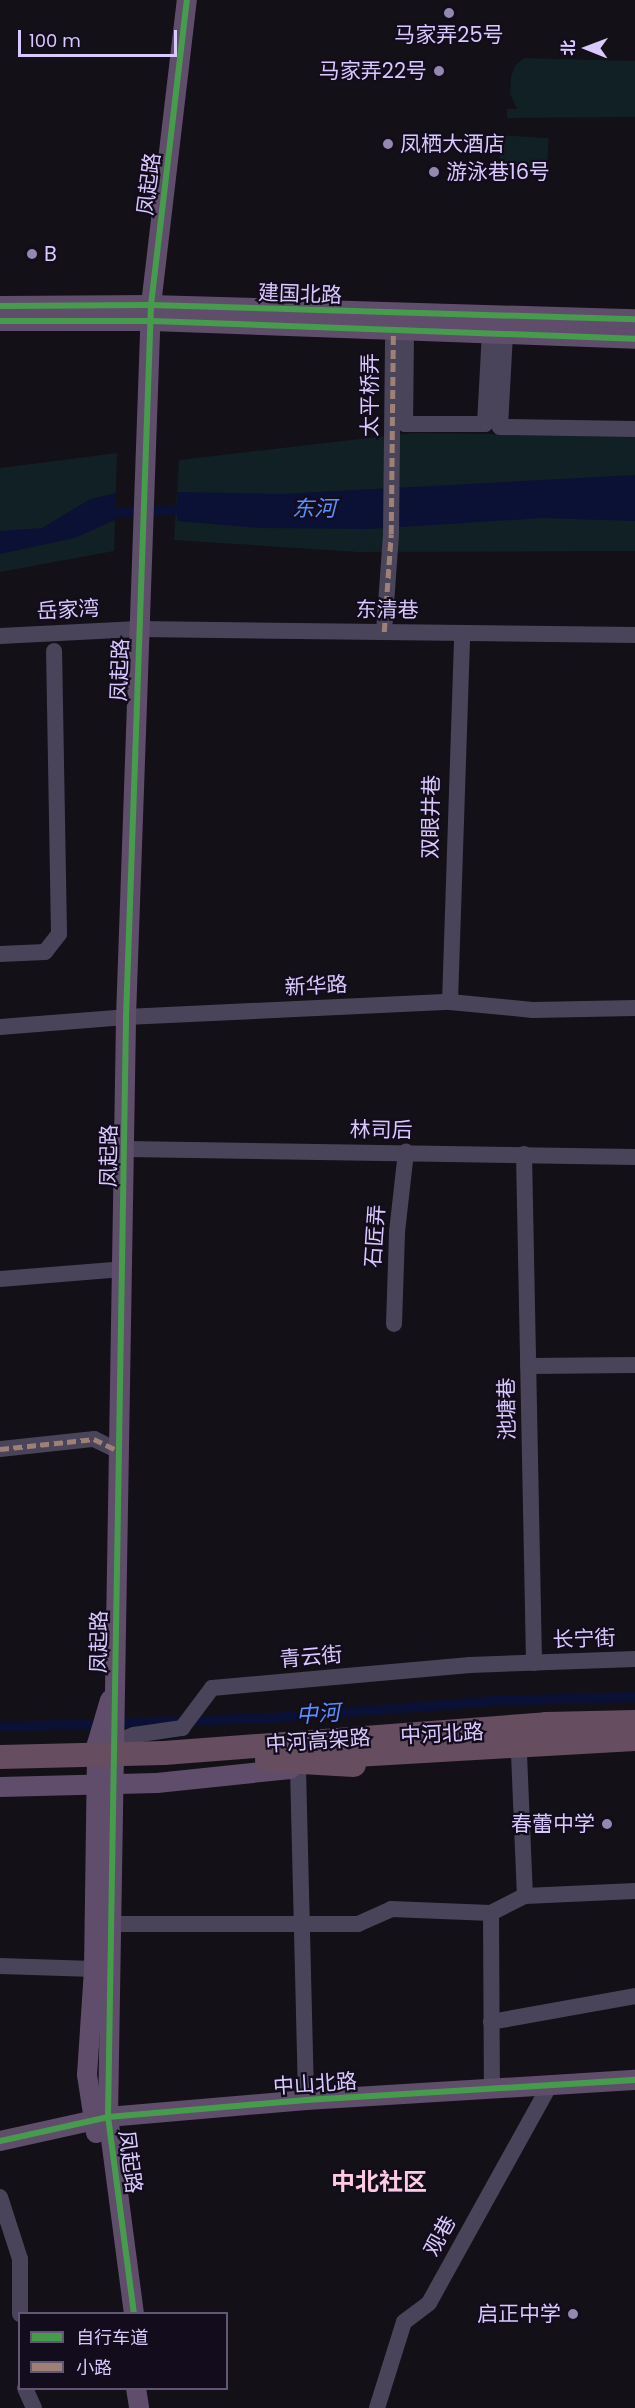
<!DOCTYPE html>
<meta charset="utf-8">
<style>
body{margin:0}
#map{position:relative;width:635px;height:2408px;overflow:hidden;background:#131018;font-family:Poppins,"Noto Sans SC",sans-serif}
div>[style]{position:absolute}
.green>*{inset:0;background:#102024;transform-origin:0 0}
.water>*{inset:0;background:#0b1135}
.canal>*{height:10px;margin:-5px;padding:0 5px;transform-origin:5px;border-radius:5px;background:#0b1135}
.minor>*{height:16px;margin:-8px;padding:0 8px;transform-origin:8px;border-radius:8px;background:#494459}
.major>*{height:20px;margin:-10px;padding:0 10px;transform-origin:10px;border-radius:10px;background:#5f4d6b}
.highway>*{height:24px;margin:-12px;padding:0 12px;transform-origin:12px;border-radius:12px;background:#664d60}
.quiet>*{height:4.5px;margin-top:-2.25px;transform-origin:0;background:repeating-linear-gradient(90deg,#9e8076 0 9px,transparent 0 13.5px)}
.cycleway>*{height:6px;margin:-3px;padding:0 3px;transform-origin:3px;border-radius:3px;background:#469c4c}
.dots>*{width:16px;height:16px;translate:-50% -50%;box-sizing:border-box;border:3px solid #120c1c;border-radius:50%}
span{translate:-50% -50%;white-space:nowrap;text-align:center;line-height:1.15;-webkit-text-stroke:4.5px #120c1c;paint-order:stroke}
.poi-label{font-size:21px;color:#d9c9fe}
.right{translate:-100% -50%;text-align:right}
.left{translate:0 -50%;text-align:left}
.street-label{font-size:21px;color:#d9c9fe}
.water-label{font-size:22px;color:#5a90fb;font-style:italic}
.quarter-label{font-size:24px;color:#fecbe1;font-weight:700}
.legend{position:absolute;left:18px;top:2312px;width:210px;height:78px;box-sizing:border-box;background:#120c1c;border:2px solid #625876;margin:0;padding:8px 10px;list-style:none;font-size:18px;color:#d9c9fe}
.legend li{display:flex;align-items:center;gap:12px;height:30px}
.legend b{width:30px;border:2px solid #625876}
.north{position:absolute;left:557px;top:18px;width:60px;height:60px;-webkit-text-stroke:4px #120c1c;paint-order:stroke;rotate:271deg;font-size:16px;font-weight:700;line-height:24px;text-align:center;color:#d9c9fe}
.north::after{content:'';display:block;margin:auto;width:21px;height:27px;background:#d9c9fe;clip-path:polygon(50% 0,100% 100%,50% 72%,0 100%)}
.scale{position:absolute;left:18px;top:30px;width:159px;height:27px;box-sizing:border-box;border:3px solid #d9c9fe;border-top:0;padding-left:8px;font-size:18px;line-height:21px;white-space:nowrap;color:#d9c9fe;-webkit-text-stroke:4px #120c1c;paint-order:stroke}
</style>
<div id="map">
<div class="green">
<div style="clip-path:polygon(524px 58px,635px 61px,635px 117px,507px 118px,507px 109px,517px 109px,510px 94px,511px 77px,515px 66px)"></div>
<div style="left:501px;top:135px;width:48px;height:38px;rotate:4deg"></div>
<div style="clip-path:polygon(412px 433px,635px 435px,635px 551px,358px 552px,174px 540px,179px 460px)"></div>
<div style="clip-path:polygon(117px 453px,114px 551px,0 572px,0 468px)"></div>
</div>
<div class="water">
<div style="clip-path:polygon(635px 475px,635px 521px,543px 518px,369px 529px,259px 528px,177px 521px,177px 492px,280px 494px)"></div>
<div style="clip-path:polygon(116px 493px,115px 520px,75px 538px,0 554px,0 531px,42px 528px,90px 499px)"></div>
</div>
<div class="canal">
<div style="left:102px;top:513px;width:89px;rotate:-2.6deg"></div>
<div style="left:0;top:1727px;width:273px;rotate:-1.9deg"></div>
<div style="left:273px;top:1718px;width:222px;rotate:-4.4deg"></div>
<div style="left:494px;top:1701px;width:141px;rotate:-1.6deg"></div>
</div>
<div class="minor">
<div style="left:406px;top:333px;width:91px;rotate:90.6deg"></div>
<div style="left:405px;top:424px;width:80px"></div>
<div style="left:485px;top:424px;width:91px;rotate:-86.9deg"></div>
<div style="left:505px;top:334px;width:93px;rotate:93.1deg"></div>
<div style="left:500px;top:427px;width:135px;rotate:0.8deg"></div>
<div style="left:384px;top:632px;width:98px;rotate:-85.9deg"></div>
<div style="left:391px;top:534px;width:202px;rotate:-89.4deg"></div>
<div style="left:0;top:636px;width:138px;rotate:-2.9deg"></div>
<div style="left:138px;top:629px;width:497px;rotate:0.7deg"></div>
<div style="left:0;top:954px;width:45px;rotate:-2.5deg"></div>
<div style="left:45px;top:952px;width:23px;rotate:-52deg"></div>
<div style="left:59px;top:934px;width:283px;rotate:-91deg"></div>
<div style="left:450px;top:1002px;width:368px;rotate:-88.1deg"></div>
<div style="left:0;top:1027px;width:126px;rotate:-4.5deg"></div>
<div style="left:126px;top:1017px;width:324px;rotate:-2.7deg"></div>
<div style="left:450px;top:1002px;width:83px;rotate:5.5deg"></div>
<div style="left:533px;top:1010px;width:102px;rotate:-1.1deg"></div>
<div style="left:126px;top:1149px;width:509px;rotate:0.9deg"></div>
<div style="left:524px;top:1154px;width:509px;rotate:88.87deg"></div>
<div style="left:0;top:1279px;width:123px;rotate:-4.6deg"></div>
<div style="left:394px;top:1324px;width:92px;rotate:-88.1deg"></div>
<div style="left:397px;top:1232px;width:81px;rotate:-83.6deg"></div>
<div style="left:528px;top:1366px;width:107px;rotate:-0.5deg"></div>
<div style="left:0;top:1449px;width:95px;rotate:-6.1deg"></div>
<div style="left:94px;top:1439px;width:28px;rotate:26deg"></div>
<div style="left:114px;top:1743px;width:22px;rotate:-22deg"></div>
<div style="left:134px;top:1735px;width:49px;rotate:-8.3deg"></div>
<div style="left:182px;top:1728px;width:50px;rotate:-53.1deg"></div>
<div style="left:212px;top:1688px;width:259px;rotate:-5.1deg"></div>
<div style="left:470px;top:1665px;width:165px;rotate:-2.1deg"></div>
<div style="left:519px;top:1754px;width:142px;rotate:87.6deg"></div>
<div style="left:525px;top:1896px;width:110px;rotate:-2.6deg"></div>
<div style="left:298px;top:1768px;width:332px;rotate:88.6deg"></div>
<div style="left:491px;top:1913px;width:175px;rotate:89.7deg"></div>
<div style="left:113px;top:1924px;width:245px"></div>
<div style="left:358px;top:1924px;width:36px;rotate:-24deg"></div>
<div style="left:391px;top:1909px;width:100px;rotate:2.3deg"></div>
<div style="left:491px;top:1913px;width:38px;rotate:-27deg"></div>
<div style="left:0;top:1966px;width:94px;rotate:1.8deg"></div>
<div style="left:491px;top:2022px;width:146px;rotate:-10.2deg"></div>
<div style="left:0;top:2197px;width:65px;rotate:72.1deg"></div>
<div style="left:20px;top:2259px;width:55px;rotate:90deg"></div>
<div style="left:25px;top:2388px;width:22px;rotate:66deg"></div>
<div style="left:377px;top:2408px;width:90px;rotate:-72.6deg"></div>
<div style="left:404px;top:2322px;width:31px;rotate:-37deg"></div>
<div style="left:429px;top:2303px;width:249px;rotate:-61deg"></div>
</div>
<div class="major">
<div style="left:0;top:306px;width:151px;rotate:-0.4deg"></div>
<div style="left:151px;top:305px;width:484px;rotate:1.7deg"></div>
<div style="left:0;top:321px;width:152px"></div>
<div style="left:152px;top:321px;width:483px;rotate:2.1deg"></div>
<div style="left:0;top:1787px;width:157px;rotate:-1.5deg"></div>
<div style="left:157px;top:1783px;width:134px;rotate:-6deg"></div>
<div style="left:96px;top:2133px;width:59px;rotate:-98.8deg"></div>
<div style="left:87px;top:2075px;width:106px;rotate:-86.2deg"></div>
<div style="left:94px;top:1969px;width:225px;rotate:-89.2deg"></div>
<div style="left:97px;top:1744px;width:46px;rotate:-73.5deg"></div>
<div style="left:0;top:2141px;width:111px;rotate:-12.5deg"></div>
<div style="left:108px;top:2117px;width:199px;rotate:-4.9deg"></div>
<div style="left:306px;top:2100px;width:330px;rotate:-3.5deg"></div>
<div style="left:134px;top:2314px;width:199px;rotate:-97.5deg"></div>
<div style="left:108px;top:2117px;width:1100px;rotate:-89.06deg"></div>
<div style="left:126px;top:1017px;width:712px;rotate:-87.99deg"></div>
<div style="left:151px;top:305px;width:307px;rotate:-83.3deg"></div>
<div style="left:136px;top:2388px;width:20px;rotate:81deg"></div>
</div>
<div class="highway">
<div style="left:338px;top:1756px;width:297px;rotate:-3.3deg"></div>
<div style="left:0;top:1757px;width:164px;rotate:-1.4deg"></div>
<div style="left:164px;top:1753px;width:383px;rotate:-4.3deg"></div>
<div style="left:546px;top:1724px;width:89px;rotate:-1.3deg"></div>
<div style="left:267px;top:1760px;width:87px;rotate:3.3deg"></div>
</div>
<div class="quiet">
<div style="left:384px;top:632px;width:98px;rotate:-85.9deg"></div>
<div style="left:391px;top:534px;width:202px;rotate:-89.4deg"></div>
<div style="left:0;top:1449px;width:95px;rotate:-6.1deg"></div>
<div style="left:94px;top:1439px;width:28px;rotate:26deg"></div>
</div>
<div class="cycleway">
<div style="left:0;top:306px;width:151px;rotate:-0.4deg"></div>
<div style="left:151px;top:305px;width:484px;rotate:1.7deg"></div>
<div style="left:0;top:321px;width:152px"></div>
<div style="left:152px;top:321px;width:483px;rotate:2.1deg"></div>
<div style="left:0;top:2141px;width:111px;rotate:-12.5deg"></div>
<div style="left:108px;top:2117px;width:199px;rotate:-4.9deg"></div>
<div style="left:306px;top:2100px;width:330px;rotate:-3.5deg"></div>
<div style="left:134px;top:2314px;width:199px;rotate:-97.5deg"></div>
<div style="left:108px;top:2117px;width:1100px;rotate:-89.06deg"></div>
<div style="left:126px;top:1017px;width:712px;rotate:-87.99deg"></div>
<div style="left:151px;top:305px;width:307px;rotate:-83.3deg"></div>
</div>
<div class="dots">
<div style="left:449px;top:13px;background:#9488ae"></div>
<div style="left:439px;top:71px;background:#9488ae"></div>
<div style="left:388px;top:144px;background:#9488ae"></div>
<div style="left:434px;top:172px;background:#9488ae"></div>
<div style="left:32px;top:254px;background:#9488ae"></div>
<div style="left:607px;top:1824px;background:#9488ae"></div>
<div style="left:573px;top:2314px;background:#9488ae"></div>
</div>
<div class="poi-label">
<span style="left:449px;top:35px">马家弄25号</span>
<span class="right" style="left:427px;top:71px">马家弄22号</span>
<span class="left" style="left:400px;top:144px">凤栖大酒店</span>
<span class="left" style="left:446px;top:172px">游泳巷16号</span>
<span class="left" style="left:44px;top:254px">B</span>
<span class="right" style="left:595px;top:1824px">春蕾中学</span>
<span class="right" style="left:561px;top:2314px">启正中学</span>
</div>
<div class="street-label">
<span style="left:149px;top:184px;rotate:-83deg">凤起路</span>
<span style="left:300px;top:294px;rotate:2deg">建国北路</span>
<span style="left:370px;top:395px;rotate:-90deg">太平桥弄</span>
<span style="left:68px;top:610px;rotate:-3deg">岳家湾</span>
<span style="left:387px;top:610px;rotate:1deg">东清巷</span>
<span style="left:120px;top:670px;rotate:-88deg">凤起路</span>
<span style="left:431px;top:817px;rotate:-89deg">双眼井巷</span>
<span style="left:316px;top:986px;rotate:-3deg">新华路</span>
<span style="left:381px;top:1130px;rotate:1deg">林司后</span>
<span style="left:109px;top:1156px;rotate:-89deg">凤起路</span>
<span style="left:375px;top:1236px;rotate:-86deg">石匠弄</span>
<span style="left:507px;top:1409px;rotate:-91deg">池塘巷</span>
<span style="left:584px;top:1639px;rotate:-2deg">长宁街</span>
<span style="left:99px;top:1642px;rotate:-89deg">凤起路</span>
<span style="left:311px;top:1657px;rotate:-5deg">青云街</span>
<span style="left:442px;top:1734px;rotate:-3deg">中河北路</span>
<span style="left:318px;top:1741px;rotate:-4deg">中河高架路</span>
<span style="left:315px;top:2084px;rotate:-4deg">中山北路</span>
<span style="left:130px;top:2162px;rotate:83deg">凤起路</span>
<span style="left:440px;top:2236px;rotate:-61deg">观巷</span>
</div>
<div class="water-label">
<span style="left:314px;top:509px">东河</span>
<span style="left:318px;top:1714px;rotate:-4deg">中河</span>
</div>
<div class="quarter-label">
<span style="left:379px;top:2182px">中北社区</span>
</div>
<ul class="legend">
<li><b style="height:8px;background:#469c4c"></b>自行车道</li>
<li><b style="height:8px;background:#9e8076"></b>小路</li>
</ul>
<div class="north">北</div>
<div class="scale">100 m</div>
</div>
